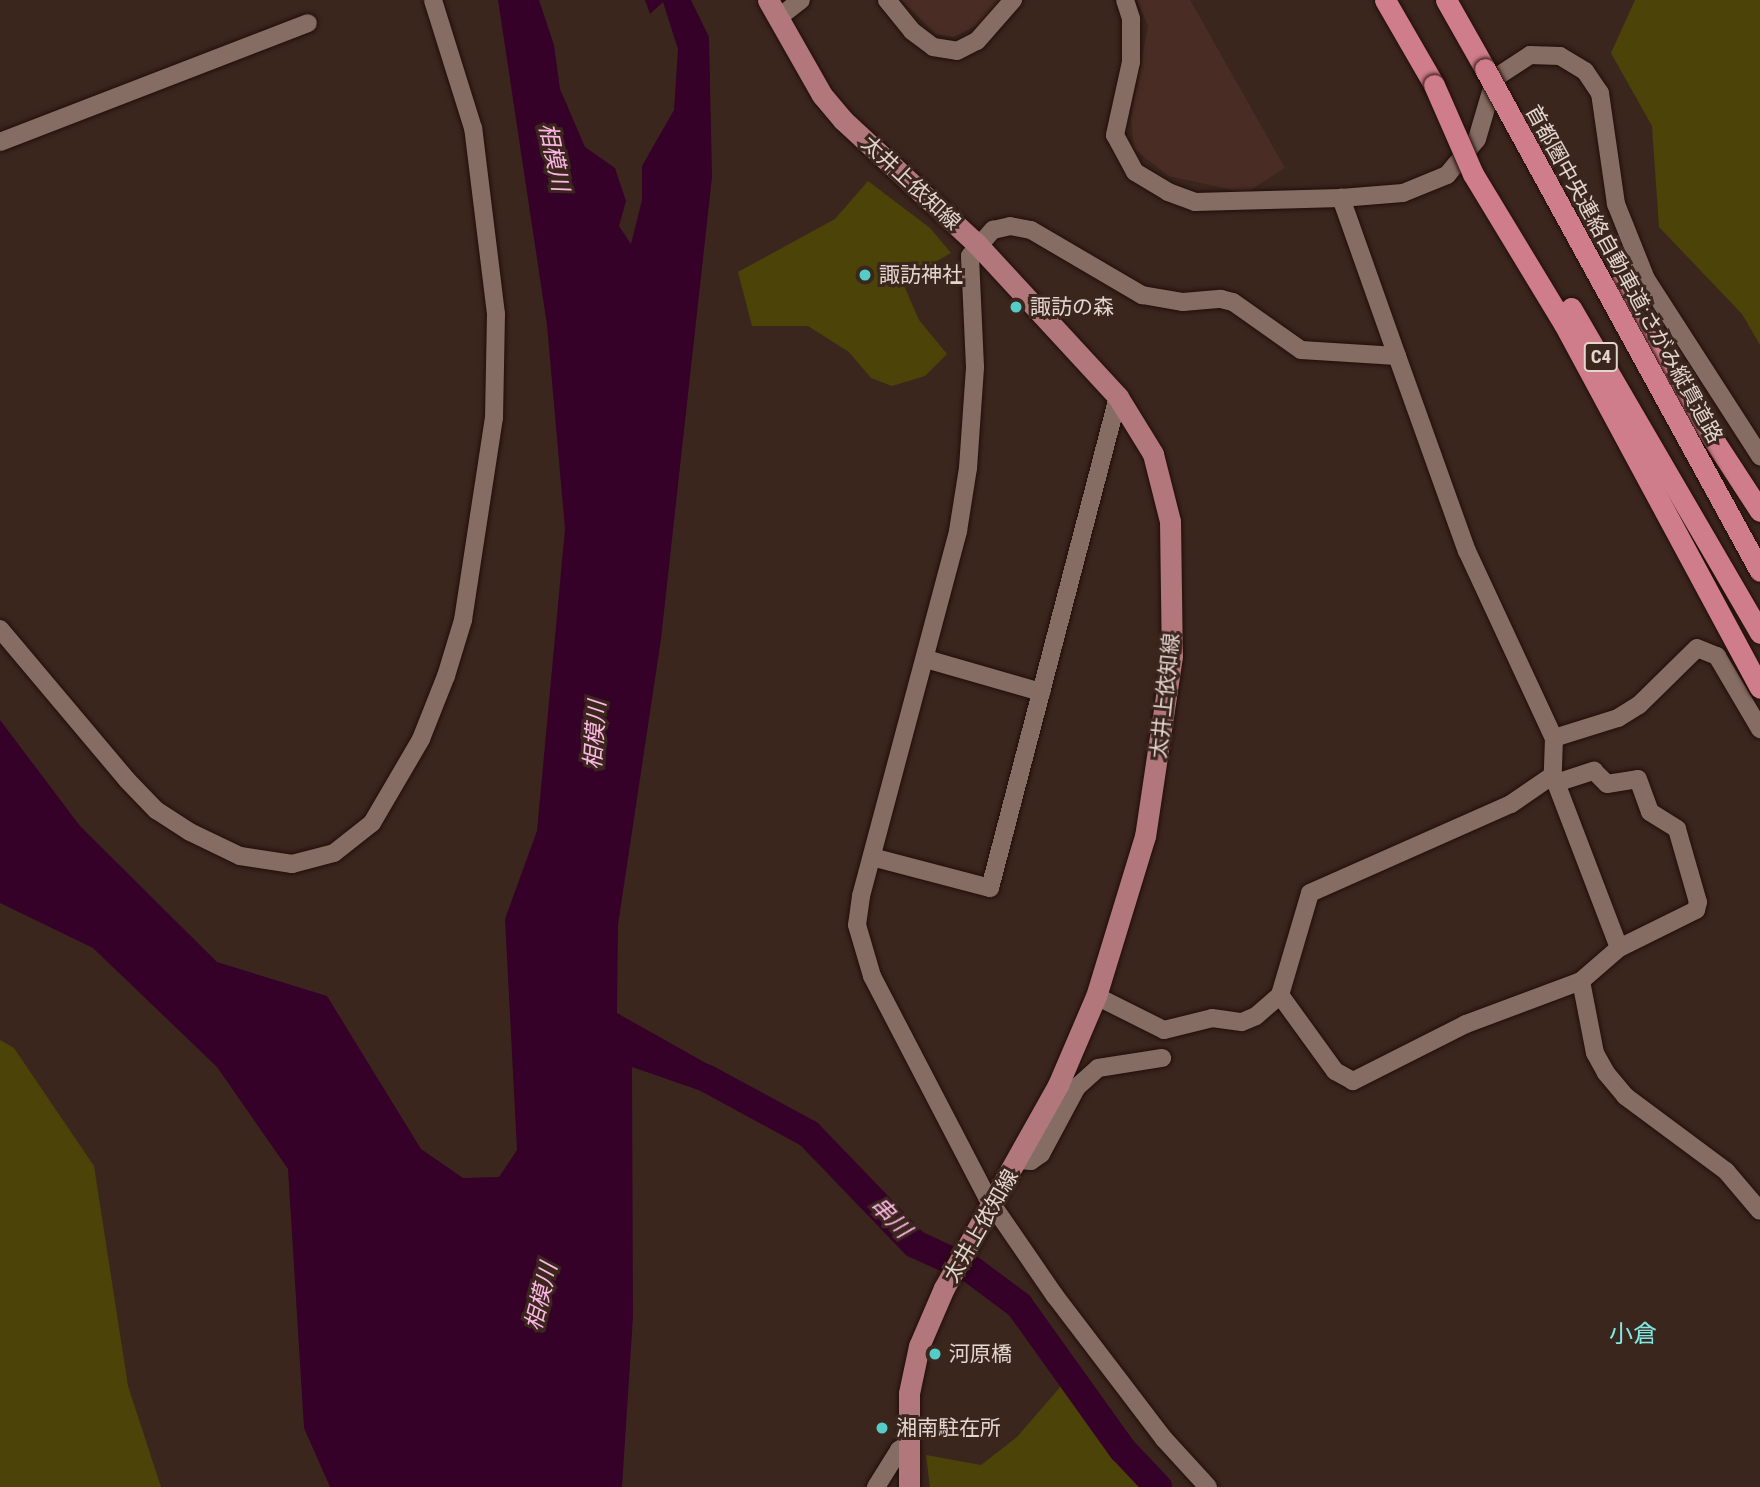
<!DOCTYPE html>
<meta charset="utf-8">
<style>
body{margin:0}
#map{position:relative;width:1760px;height:1487px;overflow:hidden;background:#3b261e;font-family:"Roboto Condensed","Noto Sans JP",sans-serif}
div>[style]{position:absolute}
.built>*{inset:0;background:#492d24}
.green>*{inset:0;background:#4c4309}
.water>*{inset:0;background:#350129}
.river>*{height:28px;margin:-14px;padding:0 14px;transform-origin:14px;border-radius:14px;background:#350129}
.roads{filter:drop-shadow(0 0 2px #210e08) drop-shadow(0 0 2px #210e08)}
.minor>*{height:18px;margin:-9px;padding:0 9px;transform-origin:9px;border-radius:9px;background:#866d64}
.major>*{height:21px;margin:-10.5px;padding:0 10.5px;transform-origin:10.5px;border-radius:10.5px;background:#b2777b}
.highway>*{height:21px;margin:-10.5px;padding:0 10.5px;transform-origin:10.5px;border-radius:10.5px;background:#d07d8b}
.bridges{filter:drop-shadow(0 0 2px #210e08) drop-shadow(0 0 2px #210e08)}
.highway-bridge>*{height:21px;margin:-10.5px;padding:0 10.5px;transform-origin:10.5px;border-radius:10.5px;background:#d07d8b}
.dots>*{width:19px;height:19px;translate:-50% -50%;box-sizing:border-box;border:4px solid #3b261e;border-radius:50%}
span{translate:-50% -50%;white-space:nowrap;text-align:center;line-height:1.15;-webkit-text-stroke:6px #3b261e;paint-order:stroke}
.shield-label span{padding:2px 5px;background:#3b261e;border:2px solid;border-radius:5px;-webkit-text-stroke-width:0}
.shield-label{font-size:19px;color:#e3d5d0;font-weight:700}
.street-label{font-size:21px;color:#e3d5d0}
.poi-label{font-size:21px;color:#e3d5d0}
.left{translate:0 -50%;text-align:left}
.water-label{font-size:23px;color:#fcb7e5;font-style:italic}
.quarter-label{font-size:24px;color:#7feae4}
</style>
<div id="map">
<div class="built">
<div style="clip-path:polygon(901px 0,1002px 0,982px 23px,953px 37px,936px 34px)"></div>
<div style="clip-path:polygon(1137px 0,1190px 0,1285px 168px,1246px 193px,1169px 176px,1134px 149px,1131px 118px,1148px 26px)"></div>
</div>
<div class="green">
<div style="clip-path:polygon(1635px 0,1760px 0,1760px 345px,1742px 314px,1659px 227px,1652px 126px,1611px 53px)"></div>
<div style="clip-path:polygon(868px 181px,930px 228px,951px 253px,902px 281px,919px 320px,947px 354px,925px 376px,892px 386px,871px 378px,849px 352px,808px 326px,752px 326px,738px 272px,835px 219px)"></div>
<div style="clip-path:polygon(0 1040px,14px 1048px,94px 1166px,128px 1386px,161px 1487px,0 1487px)"></div>
<div style="clip-path:polygon(1068px 1378px,1169px 1487px,930px 1487px,926px 1455px,981px 1465px,1017px 1437px)"></div>
</div>
<div class="water">
<div style="clip-path:polygon(498px 0,539px 0,554px 45px,560px 89px,585px 147px,615px 168px,626px 201px,619px 226px,631px 244px,642px 200px,642px 166px,674px 110px,678px 49px,663px 2px,650px 14px,645px 0,691px 0,709px 37px,712px 177px,661px 639px,618px 925px,617px 1013px,745px 1085px,736px 1103px,632px 1067px,633px 1317px,622px 1487px,330px 1487px,304px 1428px,288px 1169px,217px 1067px,93px 948px,0 903px,0 720px,80px 826px,217px 962px,327px 996px,421px 1149px,463px 1178px,499px 1177px,517px 1150px,505px 919px,537px 831px,565px 529px,547px 325px)"></div>
</div>
<div class="river">
<div style="left:706px;top:1078px;width:117px;rotate:28.5deg"></div>
<div style="left:809px;top:1134px;width:153px;rotate:46.1deg"></div>
<div style="left:915px;top:1244px;width:63px;rotate:24.5deg"></div>
<div style="left:972px;top:1270px;width:59px;rotate:36.7deg"></div>
<div style="left:1019px;top:1305px;width:178px;rotate:54.4deg"></div>
<div style="left:1123px;top:1450px;width:51px;rotate:46.6deg"></div>
</div>
<div class="roads">
<div class="minor">
<div style="left:887px;top:0;width:40px;rotate:51deg"></div>
<div style="left:912px;top:31px;width:26px;rotate:37deg"></div>
<div style="left:933px;top:47px;width:24px;rotate:9deg"></div>
<div style="left:957px;top:51px;width:22px;rotate:-27deg"></div>
<div style="left:977px;top:41px;width:55px;rotate:-48.7deg"></div>
<div style="left:1125px;top:0;width:20px;rotate:72deg"></div>
<div style="left:1131px;top:19px;width:43px;rotate:90deg"></div>
<div style="left:1131px;top:62px;width:75px;rotate:102.4deg"></div>
<div style="left:1115px;top:135px;width:42px;rotate:61.6deg"></div>
<div style="left:1135px;top:172px;width:39px;rotate:31deg"></div>
<div style="left:1168px;top:192px;width:29px;rotate:20deg"></div>
<div style="left:1195px;top:202px;width:146px;rotate:-1.6deg"></div>
<div style="left:778px;top:18px;width:29px;rotate:-38deg"></div>
<div style="left:0;top:142px;width:330px;rotate:-21.1deg"></div>
<div style="left:1397px;top:356px;width:168px;rotate:-109.5deg"></div>
<div style="left:1341px;top:198px;width:62px;rotate:-4.6deg"></div>
<div style="left:1403px;top:193px;width:48px;rotate:-22.2deg"></div>
<div style="left:1447px;top:175px;width:47px;rotate:-50.2deg"></div>
<div style="left:1477px;top:139px;width:64px;rotate:-73.6deg"></div>
<div style="left:1495px;top:78px;width:42px;rotate:-33.3deg"></div>
<div style="left:1530px;top:55px;width:30px;rotate:2deg"></div>
<div style="left:1560px;top:56px;width:29px;rotate:31deg"></div>
<div style="left:1585px;top:71px;width:27px;rotate:56deg"></div>
<div style="left:1600px;top:93px;width:112px;rotate:81.8deg"></div>
<div style="left:1616px;top:204px;width:81px;rotate:68.2deg"></div>
<div style="left:1646px;top:279px;width:211px;rotate:57.2deg"></div>
<div style="left:0;top:629px;width:197px;rotate:49.9deg"></div>
<div style="left:127px;top:780px;width:42px;rotate:46deg"></div>
<div style="left:156px;top:810px;width:40px;rotate:32.9deg"></div>
<div style="left:190px;top:832px;width:55px;rotate:25.6deg"></div>
<div style="left:240px;top:856px;width:53px;rotate:8.7deg"></div>
<div style="left:292px;top:864px;width:43px;rotate:-14.7deg"></div>
<div style="left:334px;top:853px;width:48px;rotate:-38.3deg"></div>
<div style="left:372px;top:823px;width:97px;rotate:-59.7deg"></div>
<div style="left:421px;top:739px;width:68px;rotate:-68.4deg"></div>
<div style="left:446px;top:676px;width:59px;rotate:-73.1deg"></div>
<div style="left:463px;top:620px;width:204px;rotate:-81.3deg"></div>
<div style="left:494px;top:418px;width:104px;rotate:-88.9deg"></div>
<div style="left:496px;top:314px;width:187px;rotate:-97deg"></div>
<div style="left:473px;top:128px;width:134px;rotate:-107.4deg"></div>
<div style="left:926px;top:659px;width:120px;rotate:16deg"></div>
<div style="left:1554px;top:738px;width:67px;rotate:-17.4deg"></div>
<div style="left:1618px;top:718px;width:25px;rotate:-32deg"></div>
<div style="left:1639px;top:705px;width:81px;rotate:-44.5deg"></div>
<div style="left:1697px;top:648px;width:22px;rotate:22deg"></div>
<div style="left:1717px;top:656px;width:85px;rotate:59.5deg"></div>
<div style="left:1556px;top:783px;width:40px;rotate:-18deg"></div>
<div style="left:1594px;top:771px;width:18px;rotate:45deg"></div>
<div style="left:1607px;top:784px;width:31px;rotate:-9deg"></div>
<div style="left:1638px;top:779px;width:35px;rotate:70deg"></div>
<div style="left:1650px;top:812px;width:32px;rotate:32deg"></div>
<div style="left:1677px;top:829px;width:76px;rotate:74deg"></div>
<div style="left:1698px;top:902px;width:8px;rotate:104deg"></div>
<div style="left:1696px;top:910px;width:86px;rotate:153.7deg"></div>
<div style="left:872px;top:857px;width:122px;rotate:14.7deg"></div>
<div style="left:990px;top:888px;width:507px;rotate:-75.39deg"></div>
<div style="left:1581px;top:981px;width:73px;rotate:79deg"></div>
<div style="left:1595px;top:1053px;width:23px;rotate:61deg"></div>
<div style="left:1606px;top:1073px;width:30px;rotate:50deg"></div>
<div style="left:1625px;top:1096px;width:126px;rotate:36.6deg"></div>
<div style="left:1726px;top:1171px;width:52px;rotate:49.6deg"></div>
<div style="left:1096px;top:996px;width:76px;rotate:26.6deg"></div>
<div style="left:1164px;top:1030px;width:49px;rotate:-14deg"></div>
<div style="left:1212px;top:1018px;width:30px;rotate:8deg"></div>
<div style="left:1242px;top:1022px;width:15px;rotate:-23deg"></div>
<div style="left:1256px;top:1016px;width:32px;rotate:-41deg"></div>
<div style="left:1280px;top:995px;width:106px;rotate:-73.6deg"></div>
<div style="left:1310px;top:893px;width:220px;rotate:-23.9deg"></div>
<div style="left:1511px;top:804px;width:51px;rotate:-34.6deg"></div>
<div style="left:1019px;top:1160px;width:12px;rotate:5deg"></div>
<div style="left:1031px;top:1161px;width:12px;rotate:-35deg"></div>
<div style="left:1041px;top:1154px;width:76px;rotate:-61.8deg"></div>
<div style="left:1077px;top:1087px;width:28px;rotate:-42deg"></div>
<div style="left:1098px;top:1068px;width:65px;rotate:-8.9deg"></div>
<div style="left:876px;top:1487px;width:44px;rotate:-58.1deg"></div>
<div style="left:899px;top:1450px;width:9px;rotate:-32deg"></div>
<div style="left:1208px;top:1487px;width:65px;rotate:-132.5deg"></div>
<div style="left:1164px;top:1439px;width:180px;rotate:-127.3deg"></div>
<div style="left:1055px;top:1296px;width:120px;rotate:-124.5deg"></div>
<div style="left:987px;top:1197px;width:249px;rotate:-117.5deg"></div>
<div style="left:872px;top:976px;width:53px;rotate:-106.4deg"></div>
<div style="left:857px;top:925px;width:29px;rotate:-82deg"></div>
<div style="left:861px;top:896px;width:378px;rotate:-75.1deg"></div>
<div style="left:958px;top:531px;width:64px;rotate:-81deg"></div>
<div style="left:968px;top:468px;width:101px;rotate:-86deg"></div>
<div style="left:975px;top:367px;width:111px;rotate:-92.6deg"></div>
<div style="left:970px;top:256px;width:35px;rotate:-49deg"></div>
<div style="left:993px;top:230px;width:17px;rotate:-13deg"></div>
<div style="left:1010px;top:226px;width:21px;rotate:11deg"></div>
<div style="left:1031px;top:230px;width:129px;rotate:30.4deg"></div>
<div style="left:1142px;top:295px;width:42px;rotate:9.7deg"></div>
<div style="left:1183px;top:302px;width:38px;rotate:-5deg"></div>
<div style="left:1221px;top:299px;width:12px;rotate:14deg"></div>
<div style="left:1233px;top:302px;width:83px;rotate:35.2deg"></div>
<div style="left:1301px;top:350px;width:96px;rotate:3.6deg"></div>
<div style="left:1397px;top:356px;width:207px;rotate:70.3deg"></div>
<div style="left:1467px;top:551px;width:206px;rotate:65.1deg"></div>
<div style="left:1554px;top:738px;width:37px;rotate:92deg"></div>
<div style="left:1553px;top:775px;width:185px;rotate:69.1deg"></div>
<div style="left:1619px;top:948px;width:50px;rotate:139deg"></div>
<div style="left:1581px;top:981px;width:123px;rotate:159.5deg"></div>
<div style="left:1466px;top:1024px;width:127px;rotate:153.2deg"></div>
<div style="left:1353px;top:1081px;width:21px;rotate:-151deg"></div>
<div style="left:1335px;top:1071px;width:94px;rotate:-125.9deg"></div>
</div>
<div class="major">
<div style="left:768px;top:0;width:109px;rotate:60.4deg"></div>
<div style="left:822px;top:95px;width:33px;rotate:50deg"></div>
<div style="left:843px;top:120px;width:183px;rotate:42.8deg"></div>
<div style="left:977px;top:244px;width:208px;rotate:47.3deg"></div>
<div style="left:1118px;top:397px;width:67px;rotate:58.4deg"></div>
<div style="left:1153px;top:454px;width:69px;rotate:75.8deg"></div>
<div style="left:1170px;top:521px;width:135px;rotate:89.2deg"></div>
<div style="left:1172px;top:656px;width:182px;rotate:98.5deg"></div>
<div style="left:1145px;top:836px;width:167px;rotate:107deg"></div>
<div style="left:1096px;top:996px;width:97px;rotate:113.1deg"></div>
<div style="left:1058px;top:1085px;width:233px;rotate:119.3deg"></div>
<div style="left:944px;top:1288px;width:63px;rotate:113.3deg"></div>
<div style="left:919px;top:1346px;width:48px;rotate:102deg"></div>
<div style="left:909px;top:1393px;width:94px;rotate:90deg"></div>
</div>
<div class="highway">
<div style="left:1385px;top:0;width:98px;rotate:60deg"></div>
<div style="left:1446px;top:0;width:79px;rotate:60.5deg"></div>
<div style="left:1614px;top:287px;width:267px;rotate:56.9deg"></div>
</div>
</div>
<div class="bridges">
<div class="highway-bridge">
<div style="left:1485px;top:69px;width:572px;rotate:61.29deg"></div>
<div style="left:1434px;top:85px;width:97px;rotate:66.3deg"></div>
<div style="left:1473px;top:174px;width:175px;rotate:58.8deg"></div>
<div style="left:1564px;top:324px;width:413px;rotate:61.7deg"></div>
<div style="left:1571px;top:308px;width:376px;rotate:59.8deg"></div>
</div>
</div>
<div class="dots">
<div style="left:865px;top:275px;background:#54cdc7"></div>
<div style="left:1016px;top:307px;background:#54cdc7"></div>
<div style="left:935px;top:1354px;background:#54cdc7"></div>
<div style="left:882px;top:1428px;background:#54cdc7"></div>
</div>
<div class="shield-label">
<span style="left:1601px;top:357px">C4</span>
</div>
<div class="street-label">
<span style="left:911px;top:183px;rotate:43deg">太井上依知線</span>
<span style="left:1624px;top:274px;rotate:61deg">首都圏中央連絡自動車道;さがみ縦貫道路</span>
<span style="left:1165px;top:696px;rotate:-84deg">太井上依知線</span>
<span style="left:981px;top:1226px;rotate:-60deg">太井上依知線</span>
</div>
<div class="poi-label">
<span class="left" style="left:879px;top:275px">諏訪神社</span>
<span class="left" style="left:1030px;top:307px">諏訪の森</span>
<span class="left" style="left:949px;top:1354px">河原橋</span>
<span class="left" style="left:896px;top:1428px">湘南駐在所</span>
</div>
<div class="water-label">
<span style="left:553px;top:157px;rotate:78deg">相模川</span>
<span style="left:596px;top:735px;rotate:-86deg">相模川</span>
<span style="left:890px;top:1218px;rotate:46deg">串川</span>
<span style="left:542px;top:1297px;rotate:-76deg">相模川</span>
</div>
<div class="quarter-label">
<span style="left:1633px;top:1335px">小倉</span>
</div>
</div>
